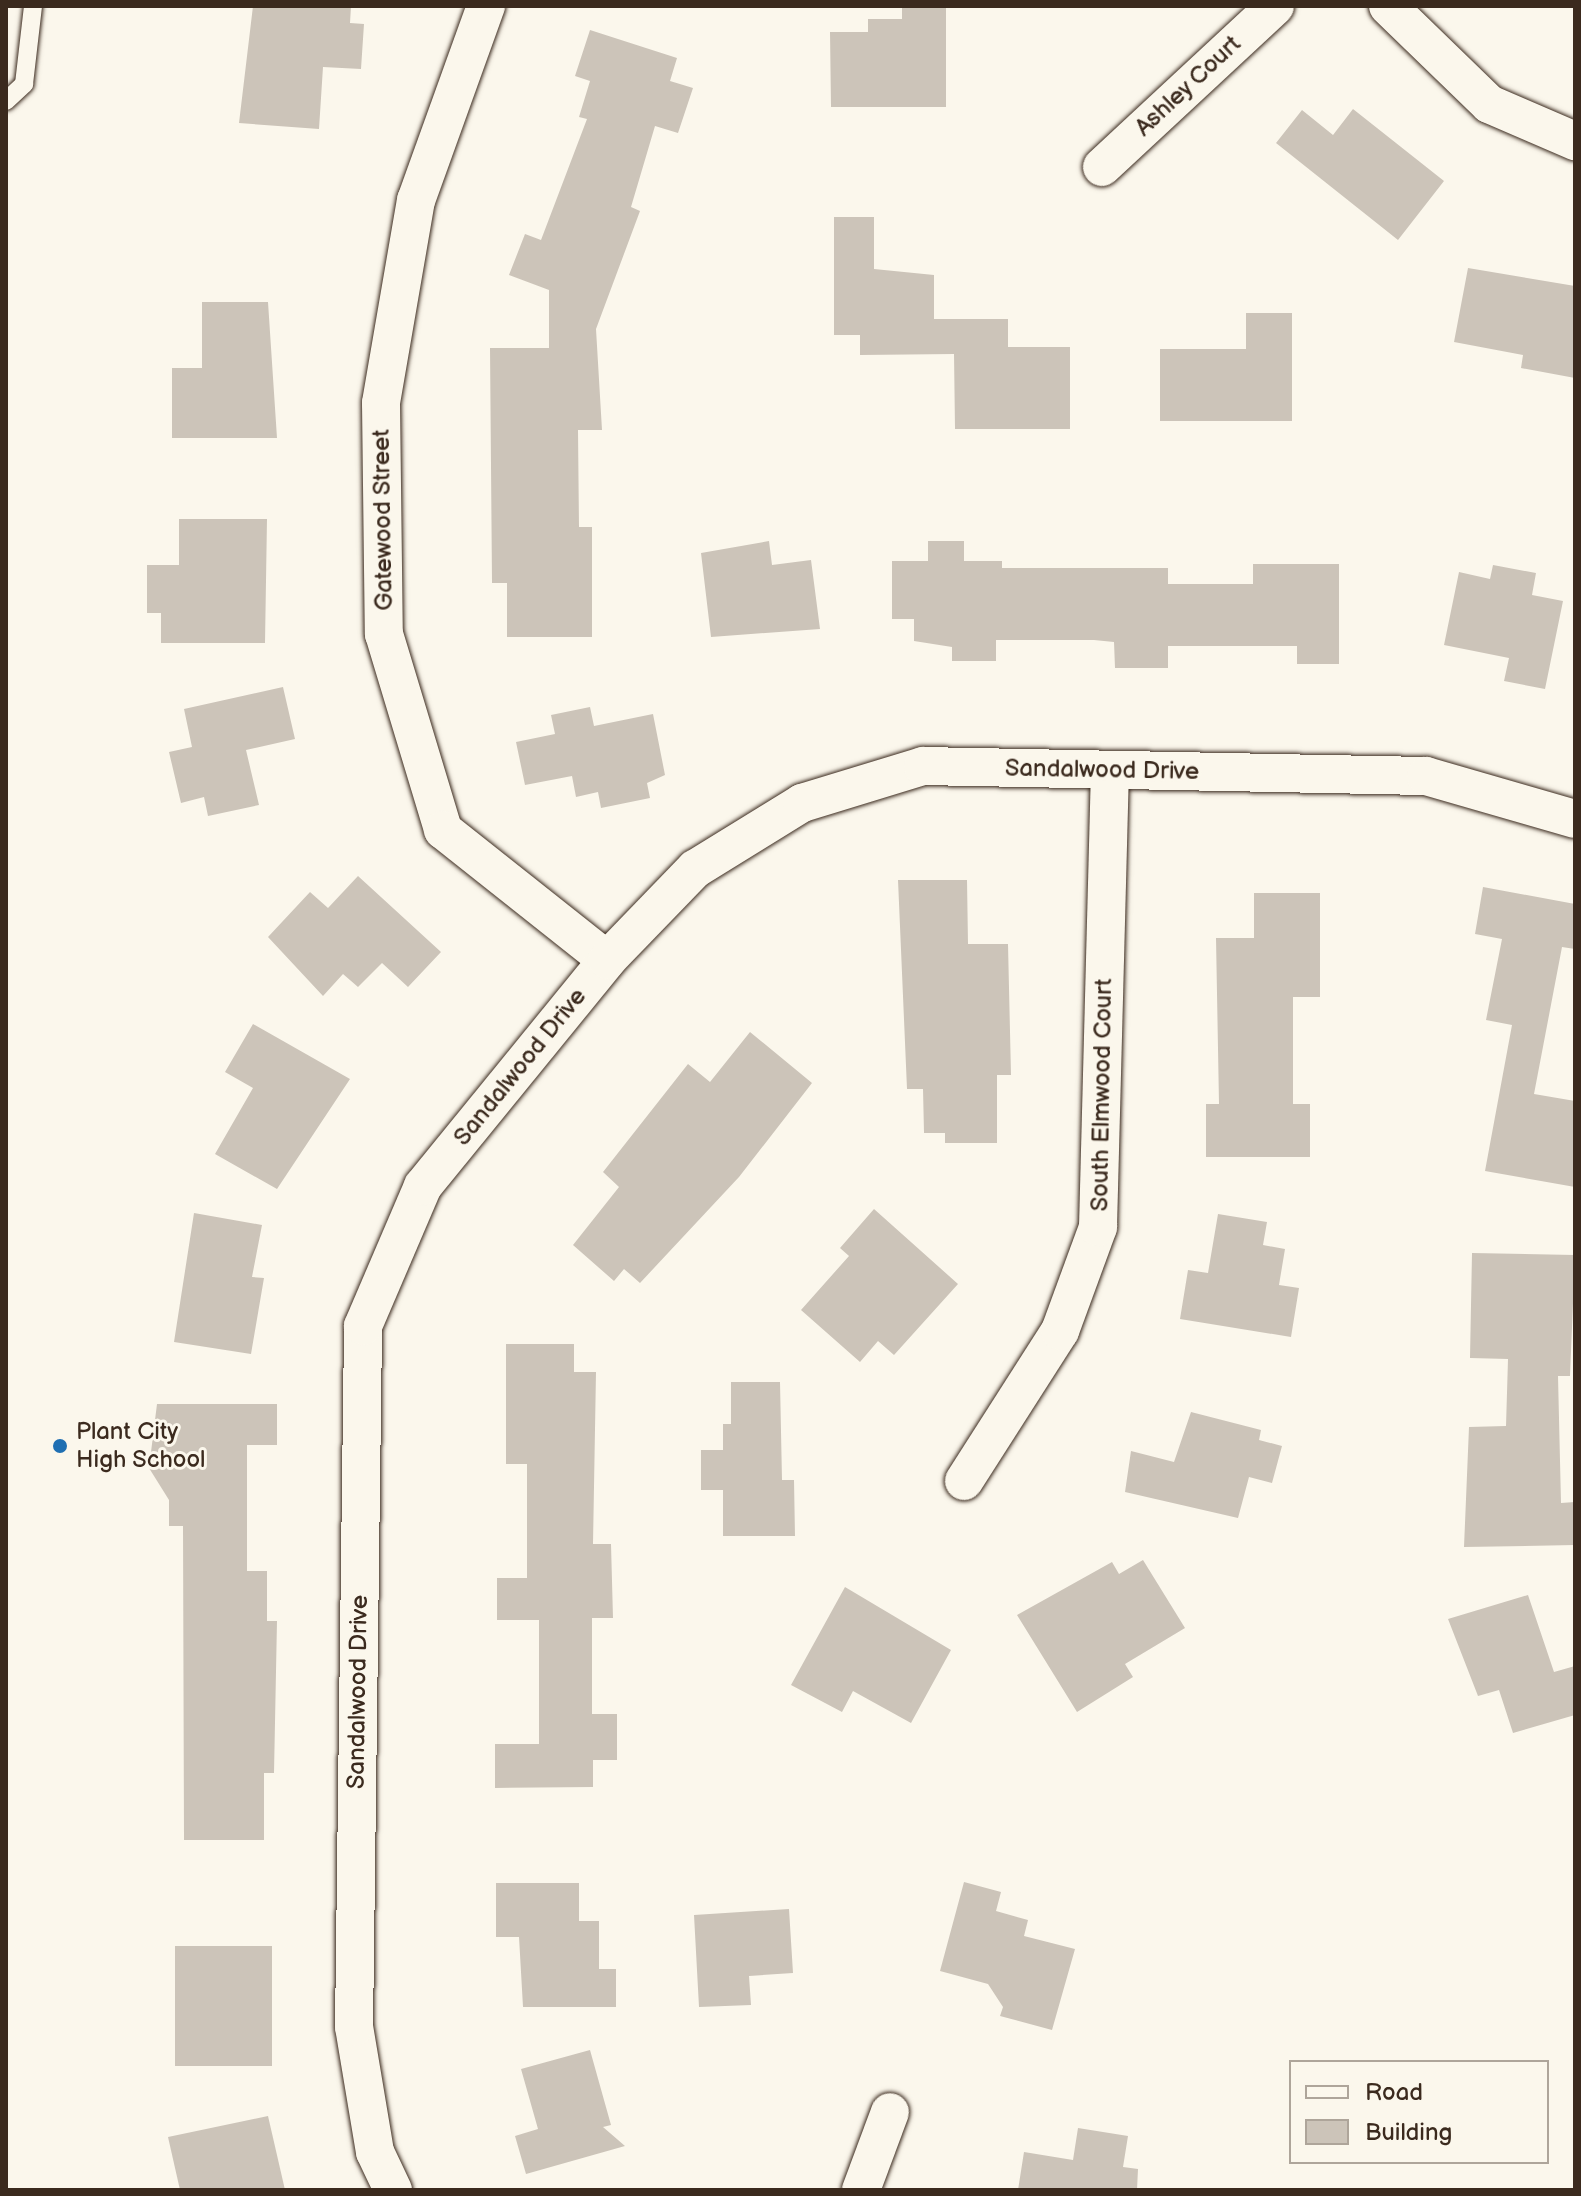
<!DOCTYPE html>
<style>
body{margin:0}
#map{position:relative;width:1581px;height:2196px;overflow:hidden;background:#fbf7ec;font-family:"Balsamiq Sans",sans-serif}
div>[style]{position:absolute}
.building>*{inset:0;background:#ccc4b9;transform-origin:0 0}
.roads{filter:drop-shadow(0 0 2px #3b2a1e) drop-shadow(0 0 2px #3b2a1e)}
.service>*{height:18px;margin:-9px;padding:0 9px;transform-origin:9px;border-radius:9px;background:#fbf7ec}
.minor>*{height:38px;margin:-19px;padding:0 19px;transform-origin:19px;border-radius:19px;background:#fbf7ec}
.dots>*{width:22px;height:22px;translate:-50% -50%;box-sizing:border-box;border:4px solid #fbf7ec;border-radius:50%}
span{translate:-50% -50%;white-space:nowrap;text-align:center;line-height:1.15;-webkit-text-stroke:6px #fbf7ec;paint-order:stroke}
.street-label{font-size:24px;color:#3b2a1e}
.poi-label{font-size:24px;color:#3b2a1e}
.left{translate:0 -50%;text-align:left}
.frame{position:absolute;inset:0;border:8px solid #3b2a1e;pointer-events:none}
.legend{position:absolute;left:1289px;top:2060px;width:260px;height:104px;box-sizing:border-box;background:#fbf7ec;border:2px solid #aea59a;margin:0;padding:10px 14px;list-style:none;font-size:24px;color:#3b2a1e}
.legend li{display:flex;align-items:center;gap:16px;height:40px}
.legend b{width:40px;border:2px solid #aea59a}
</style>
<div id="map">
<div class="building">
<div style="clip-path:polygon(253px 6px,351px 6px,350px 23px,364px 24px,361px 69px,323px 67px,319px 129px,239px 123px)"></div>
<div style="clip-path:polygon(902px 6px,946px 6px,946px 107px,831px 107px,830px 32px,868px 32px,868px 19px,902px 19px)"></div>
<div style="clip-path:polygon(590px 30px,677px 58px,670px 81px,693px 88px,678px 133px,655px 126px,631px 207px,640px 211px,596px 329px,602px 430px,578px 430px,579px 527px,592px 527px,592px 637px,507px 637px,507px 583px,492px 583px,490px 348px,549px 348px,549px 290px,509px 275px,525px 234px,541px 240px,587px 119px,579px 117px,590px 81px,575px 76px)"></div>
<div style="clip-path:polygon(1353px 109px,1444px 181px,1398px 240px,1276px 143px,1302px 110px,1333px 135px)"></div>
<div style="clip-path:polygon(834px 217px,874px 217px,874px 269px,934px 275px,934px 319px,1008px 319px,1008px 347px,1070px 347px,1070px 429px,955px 429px,954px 354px,860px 355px,860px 335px,834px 335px)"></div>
<div style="clip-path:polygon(1468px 268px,1575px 286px,1575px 378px,1521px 368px,1523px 355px,1454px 342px)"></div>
<div style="clip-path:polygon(202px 302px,268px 302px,277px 438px,172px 438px,172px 368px,202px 368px)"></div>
<div style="clip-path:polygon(1246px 313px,1292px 313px,1292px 421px,1160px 421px,1160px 349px,1246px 349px)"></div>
<div style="clip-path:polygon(179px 519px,267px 519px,265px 643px,161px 643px,161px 613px,147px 613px,147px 565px,179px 565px)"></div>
<div style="clip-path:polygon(769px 541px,772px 565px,811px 560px,820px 629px,711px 637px,701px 553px)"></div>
<div style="clip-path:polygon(928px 541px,964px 541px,964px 561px,1002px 561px,1002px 568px,1168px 568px,1168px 584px,1253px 584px,1253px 564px,1339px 564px,1339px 664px,1297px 664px,1297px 646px,1168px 646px,1168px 668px,1115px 668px,1114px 642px,1094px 640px,996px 640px,996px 661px,952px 661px,952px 647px,914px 641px,914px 619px,892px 619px,892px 561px,928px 561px)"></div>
<div style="clip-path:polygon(1493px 565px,1536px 573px,1532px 595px,1563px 601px,1545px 689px,1504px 681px,1509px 658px,1444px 645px,1459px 572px,1490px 579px)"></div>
<div style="clip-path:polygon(283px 687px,295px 739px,246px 750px,259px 805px,208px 816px,204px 797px,181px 803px,169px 752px,192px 747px,184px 709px)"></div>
<div style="clip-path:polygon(590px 707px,594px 726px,653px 714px,665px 775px,647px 783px,650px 798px,601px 808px,598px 792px,576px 797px,572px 776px,525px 785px,516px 742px,555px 734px,551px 715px)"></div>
<div style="clip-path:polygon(358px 876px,441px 952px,408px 987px,382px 963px,358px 987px,343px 974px,323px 996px,268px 937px,310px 892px,328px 908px)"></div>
<div style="clip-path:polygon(898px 880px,967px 880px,968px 944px,1008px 944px,1011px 1075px,997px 1075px,997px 1143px,945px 1143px,945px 1133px,924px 1133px,923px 1089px,907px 1089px)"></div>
<div style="clip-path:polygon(1483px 887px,1575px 904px,1575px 949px,1562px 947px,1534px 1094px,1575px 1101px,1575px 1187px,1485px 1171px,1512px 1025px,1486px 1020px,1502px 939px,1475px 934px)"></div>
<div style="clip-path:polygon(1254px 893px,1320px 893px,1320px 997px,1293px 997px,1293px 1104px,1310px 1104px,1310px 1157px,1206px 1157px,1206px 1104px,1219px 1104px,1216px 938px,1254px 938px)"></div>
<div style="clip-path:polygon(253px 1024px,350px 1079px,277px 1189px,215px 1154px,253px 1088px,225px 1072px)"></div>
<div style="clip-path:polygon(750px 1032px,812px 1083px,739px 1177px,640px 1283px,624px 1269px,614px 1281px,573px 1245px,619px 1187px,603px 1172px,688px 1064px,710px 1082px)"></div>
<div style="clip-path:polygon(874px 1209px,958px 1284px,894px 1355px,878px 1341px,860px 1362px,801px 1310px,849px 1256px,840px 1248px)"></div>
<div style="clip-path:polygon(194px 1213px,262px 1225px,252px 1277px,264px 1278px,251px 1354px,174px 1342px)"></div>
<div style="clip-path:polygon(1218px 1214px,1267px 1222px,1263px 1245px,1285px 1249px,1279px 1285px,1299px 1288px,1291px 1337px,1180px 1319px,1188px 1270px,1208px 1273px)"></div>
<div style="clip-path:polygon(1472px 1253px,1575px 1255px,1570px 1376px,1558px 1376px,1561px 1503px,1575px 1502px,1575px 1545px,1464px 1547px,1469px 1427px,1506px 1426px,1508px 1359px,1470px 1358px)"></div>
<div style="clip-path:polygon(506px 1344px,574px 1344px,574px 1372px,596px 1372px,593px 1544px,611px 1544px,613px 1618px,592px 1618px,592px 1714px,617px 1714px,617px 1760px,593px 1760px,593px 1787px,495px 1788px,495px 1744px,539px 1744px,539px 1620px,497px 1620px,497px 1578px,527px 1578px,527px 1464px,506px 1464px)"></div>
<div style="clip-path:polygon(731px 1382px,780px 1382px,782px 1480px,794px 1480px,795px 1536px,723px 1536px,723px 1490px,701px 1490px,701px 1450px,723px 1450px,723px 1424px,731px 1424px)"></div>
<div style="clip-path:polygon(157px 1404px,277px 1404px,277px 1445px,247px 1445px,247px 1571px,267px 1571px,267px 1621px,277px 1621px,274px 1773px,264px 1773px,264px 1840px,184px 1840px,183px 1526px,169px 1526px,169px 1500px,149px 1468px)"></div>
<div style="clip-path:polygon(1191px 1412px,1261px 1430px,1259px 1440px,1282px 1446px,1272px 1483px,1249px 1477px,1238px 1518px,1125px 1492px,1131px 1451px,1174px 1462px)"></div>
<div style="clip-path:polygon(1143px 1560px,1185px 1628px,1125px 1664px,1133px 1677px,1077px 1712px,1017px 1615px,1112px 1562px,1119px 1574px)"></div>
<div style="clip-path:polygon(845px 1587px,951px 1650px,911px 1723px,853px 1691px,842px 1712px,791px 1685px)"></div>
<div style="clip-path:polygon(1528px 1595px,1554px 1672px,1575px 1666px,1575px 1715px,1513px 1733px,1499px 1690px,1478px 1696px,1448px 1619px)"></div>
<div style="clip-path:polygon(964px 1882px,1001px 1892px,996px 1911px,1028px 1920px,1024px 1936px,1075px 1949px,1052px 2030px,1000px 2016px,1003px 2007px,988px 1984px,940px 1971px)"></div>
<div style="clip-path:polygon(496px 1883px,579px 1883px,579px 1921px,599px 1921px,599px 1969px,616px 1969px,616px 2007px,523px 2007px,519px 1937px,496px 1937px)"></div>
<div style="clip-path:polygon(789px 1909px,793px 1973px,749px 1976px,751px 2005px,699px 2007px,694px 1915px)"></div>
<div style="left:175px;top:1946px;width:97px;height:120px"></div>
<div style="clip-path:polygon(590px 2050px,611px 2125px,603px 2127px,625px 2146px,526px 2174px,515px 2136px,538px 2129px,521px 2069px)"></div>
<div style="clip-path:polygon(268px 2116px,285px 2190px,180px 2190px,168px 2137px)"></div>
<div style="clip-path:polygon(1078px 2128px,1128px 2136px,1123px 2167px,1138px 2169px,1137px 2190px,1018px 2190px,1024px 2152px,1073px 2160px)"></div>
</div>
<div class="roads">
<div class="service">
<div style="left:6px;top:101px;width:25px;rotate:-43deg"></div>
<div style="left:24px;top:84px;width:79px;rotate:-83.4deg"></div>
</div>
<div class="minor">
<div style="left:486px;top:6px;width:206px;rotate:109.8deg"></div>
<div style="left:416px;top:200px;width:206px;rotate:99.8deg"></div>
<div style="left:381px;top:403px;width:231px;rotate:89.3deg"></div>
<div style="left:384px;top:634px;width:205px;rotate:73.2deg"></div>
<div style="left:443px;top:830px;width:209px;rotate:38.4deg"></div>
<div style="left:1388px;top:6px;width:141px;rotate:44.1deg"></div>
<div style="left:1489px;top:104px;width:94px;rotate:23.3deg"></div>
<div style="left:1102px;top:167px;width:236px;rotate:-42.9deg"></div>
<div style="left:964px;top:1481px;width:178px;rotate:-57.4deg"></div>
<div style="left:1060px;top:1331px;width:111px;rotate:-69.9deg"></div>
<div style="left:1098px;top:1227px;width:457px;rotate:-88.5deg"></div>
<div style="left:393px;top:2190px;width:42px;rotate:-115.3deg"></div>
<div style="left:375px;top:2152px;width:127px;rotate:-99.5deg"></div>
<div style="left:354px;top:2027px;width:701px;rotate:-89.26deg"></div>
<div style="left:363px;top:1326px;width:152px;rotate:-66.8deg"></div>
<div style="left:423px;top:1186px;width:291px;rotate:-50.8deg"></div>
<div style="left:607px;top:960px;width:127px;rotate:-46deg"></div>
<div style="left:695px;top:869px;width:126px;rotate:-31.7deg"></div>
<div style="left:802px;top:803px;width:127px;rotate:-17deg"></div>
<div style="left:923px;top:766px;width:503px;rotate:1.14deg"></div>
<div style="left:1426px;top:776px;width:155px;rotate:16.1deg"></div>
<div style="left:861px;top:2190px;width:83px;rotate:-69.6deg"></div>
</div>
</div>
<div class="dots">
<div style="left:60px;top:1446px;background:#1f6fb2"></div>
</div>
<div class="street-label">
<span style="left:1188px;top:86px;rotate:-43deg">Ashley Court</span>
<span style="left:383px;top:520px;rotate:-91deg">Gatewood Street</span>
<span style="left:1102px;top:770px;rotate:1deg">Sandalwood Drive</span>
<span style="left:520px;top:1067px;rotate:-51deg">Sandalwood Drive</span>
<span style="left:1102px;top:1095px;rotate:-89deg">South Elmwood Court</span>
<span style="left:358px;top:1692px;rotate:-89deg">Sandalwood Drive</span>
</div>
<div class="poi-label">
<span class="left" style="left:76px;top:1446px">Plant City<br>High School</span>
</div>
<div class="frame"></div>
<ul class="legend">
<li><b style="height:10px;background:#fbf7ec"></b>Road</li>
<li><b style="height:22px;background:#ccc4b9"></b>Building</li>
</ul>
</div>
